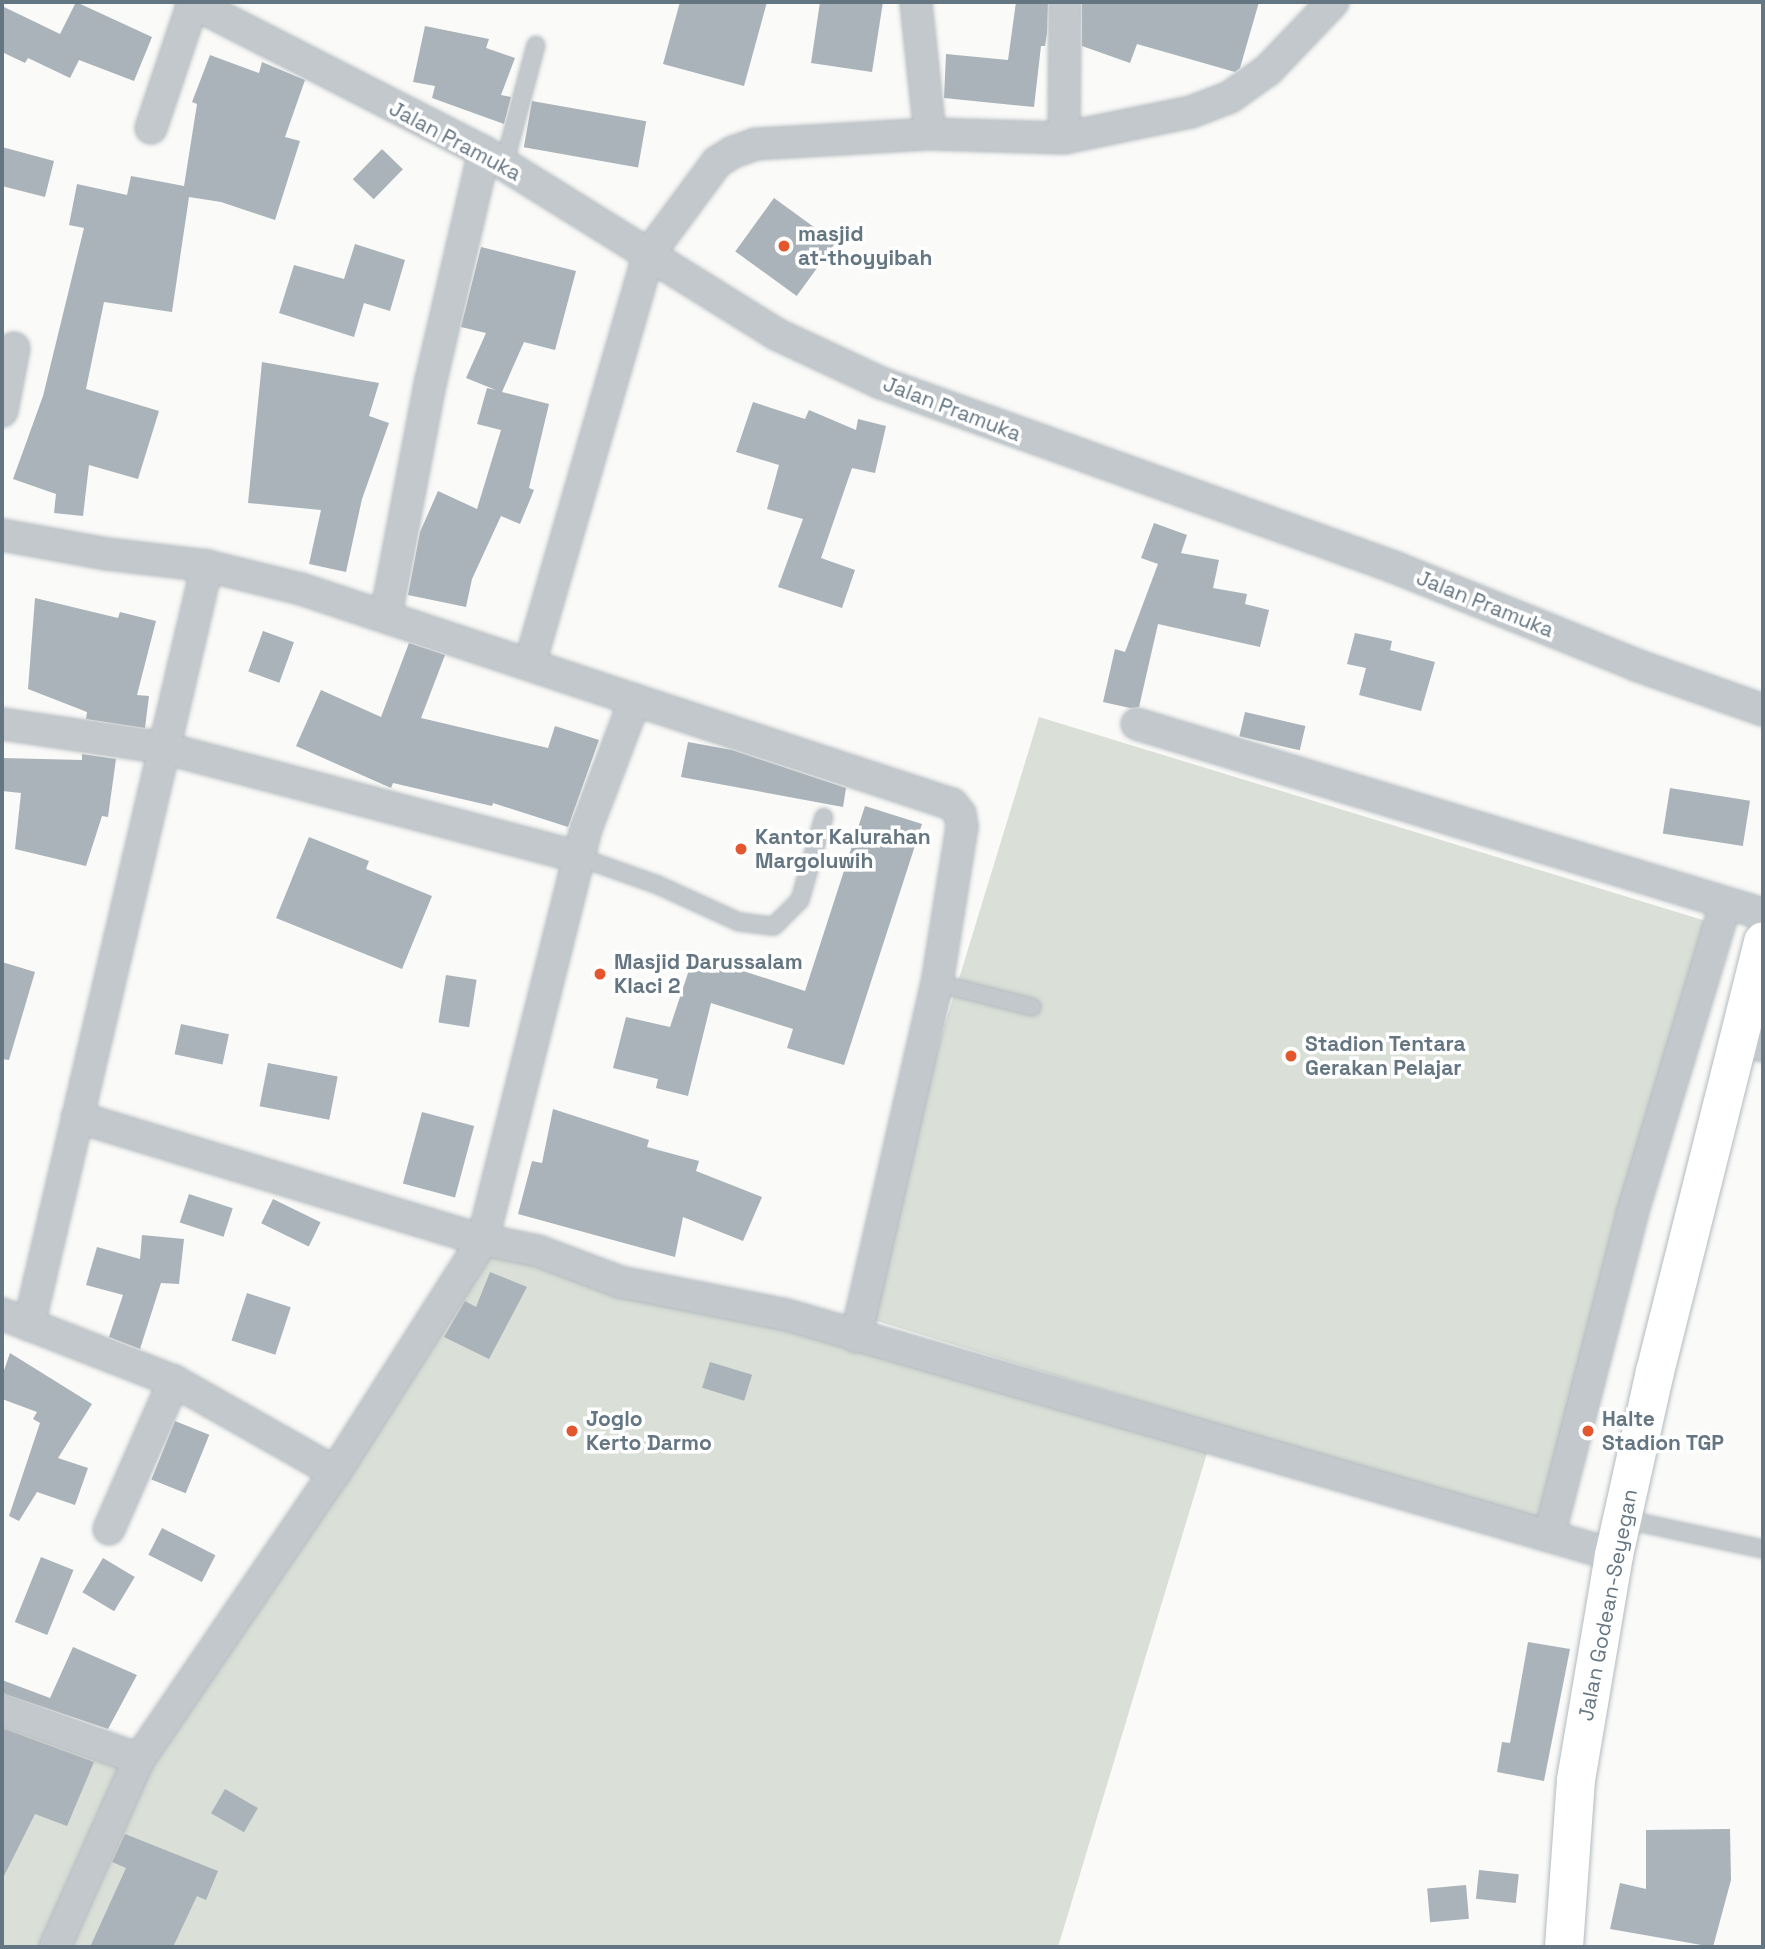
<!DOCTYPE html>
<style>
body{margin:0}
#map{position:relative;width:1765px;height:1949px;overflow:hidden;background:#fafaf8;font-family:"Space Grotesk",sans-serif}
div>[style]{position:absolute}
.green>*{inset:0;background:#dadfd7;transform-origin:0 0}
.building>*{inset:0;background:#aab3b9;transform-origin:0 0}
.roads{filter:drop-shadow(0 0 2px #b3babf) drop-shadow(0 0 2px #b3babf)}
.lane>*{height:16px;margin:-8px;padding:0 8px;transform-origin:8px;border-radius:8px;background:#c3c8cc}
.street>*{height:30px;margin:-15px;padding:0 15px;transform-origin:15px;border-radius:15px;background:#c3c8cc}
.secondary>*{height:38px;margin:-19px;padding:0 19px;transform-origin:19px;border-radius:19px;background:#fff}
.dots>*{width:19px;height:19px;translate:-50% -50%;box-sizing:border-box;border:4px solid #fff;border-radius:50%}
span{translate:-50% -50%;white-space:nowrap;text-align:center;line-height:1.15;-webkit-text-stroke:7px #fff;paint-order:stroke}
.street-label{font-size:21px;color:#657683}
.poi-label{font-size:21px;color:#657683;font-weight:700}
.left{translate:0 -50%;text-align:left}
.frame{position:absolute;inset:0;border:4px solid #657683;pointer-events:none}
</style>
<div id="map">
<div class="green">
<div style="left:1039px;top:717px;width:712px;height:625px;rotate:17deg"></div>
<div style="clip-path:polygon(483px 1240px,1211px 1440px,1058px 1947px,2px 1947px,2px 1710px,139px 1759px)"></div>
</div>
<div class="building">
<div style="clip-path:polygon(76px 2px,152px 37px,134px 81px,79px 60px,70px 78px,28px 58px,25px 63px,2px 52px,2px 6px,60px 34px)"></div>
<div style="clip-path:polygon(680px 2px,767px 2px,744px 86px,663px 64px)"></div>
<div style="clip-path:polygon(820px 2px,883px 2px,872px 72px,811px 63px)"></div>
<div style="clip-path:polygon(1016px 2px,1048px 2px,1047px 33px,1045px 46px,1041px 46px,1034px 107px,944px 98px,946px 54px,1008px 60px)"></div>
<div style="clip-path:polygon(1082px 2px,1259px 2px,1240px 68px,1235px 72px,1137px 44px,1130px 63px,1082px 46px)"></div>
<div style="clip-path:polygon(425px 26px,489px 39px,486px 48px,515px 58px,501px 95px,511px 97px,504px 124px,432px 98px,435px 86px,413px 82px)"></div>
<div style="clip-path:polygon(210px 55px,259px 73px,262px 62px,305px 80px,285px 137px,300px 141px,275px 220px,221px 202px,189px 197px,172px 312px,104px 302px,86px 389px,159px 411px,138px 479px,89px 465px,83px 516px,54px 513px,56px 494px,13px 479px,43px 396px,84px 228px,69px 225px,77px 184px,127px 195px,131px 176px,184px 186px,197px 104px,192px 102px)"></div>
<div style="left:532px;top:101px;width:116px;height:47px;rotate:10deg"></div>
<div style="clip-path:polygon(2px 147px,54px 161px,45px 197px,2px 186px)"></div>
<div style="left:382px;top:149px;width:29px;height:42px;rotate:44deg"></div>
<div style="left:774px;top:198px;width:76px;height:66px;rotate:36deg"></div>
<div style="clip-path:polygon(355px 244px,405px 260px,390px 311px,364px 303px,354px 337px,279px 313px,294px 265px,344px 279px)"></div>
<div style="clip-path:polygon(481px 247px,576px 271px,555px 350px,524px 342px,502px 392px,549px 404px,529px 488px,534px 490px,520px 524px,501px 516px,472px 579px,466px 607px,408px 595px,420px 532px,438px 491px,477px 509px,501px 430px,477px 424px,487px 388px,496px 390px,466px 378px,486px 333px,461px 327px)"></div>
<div style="clip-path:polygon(262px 362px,379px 383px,369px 416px,389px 423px,362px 499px,346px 572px,309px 564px,321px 510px,248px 503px)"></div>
<div style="clip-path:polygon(753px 402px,805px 419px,809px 410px,856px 430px,858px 419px,886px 426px,875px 473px,852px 468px,821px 558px,855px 570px,842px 608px,778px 587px,803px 519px,767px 509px,779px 465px,736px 452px)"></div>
<div style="clip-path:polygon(1154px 523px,1187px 535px,1181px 553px,1219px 560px,1213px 588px,1247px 594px,1245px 604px,1269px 610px,1260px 647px,1158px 624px,1139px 707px,1130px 708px,1103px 702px,1115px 649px,1125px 652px,1158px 564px,1141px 558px)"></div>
<div style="clip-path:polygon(35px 598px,118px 618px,120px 612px,156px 621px,137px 695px,149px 696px,145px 728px,86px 719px,87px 712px,28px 689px)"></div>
<div style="left:263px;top:631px;width:33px;height:43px;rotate:20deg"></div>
<div style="clip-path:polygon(1355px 633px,1392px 641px,1390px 650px,1435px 662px,1421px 711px,1359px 695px,1366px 668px,1347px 664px)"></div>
<div style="clip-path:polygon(409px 643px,445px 655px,421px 718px,548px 748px,555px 726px,599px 740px,568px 827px,493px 803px,492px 806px,393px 783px,391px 788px,296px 746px,321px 690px,381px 717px)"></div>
<div style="left:1245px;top:712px;width:62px;height:25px;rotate:13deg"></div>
<div style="clip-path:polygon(688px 742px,732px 750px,846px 788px,843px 807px,681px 777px)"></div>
<div style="clip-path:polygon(82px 754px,116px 759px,108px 817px,102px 816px,86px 866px,15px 849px,21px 793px,2px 791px,2px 758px,82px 760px)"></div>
<div style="left:1670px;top:788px;width:81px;height:46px;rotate:9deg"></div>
<div style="clip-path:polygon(865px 806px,922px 824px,844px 1065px,787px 1048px,793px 1029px,711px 1003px,688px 1096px,656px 1088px,658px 1079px,613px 1068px,626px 1017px,670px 1027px,694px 955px,805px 991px)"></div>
<div style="clip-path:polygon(309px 837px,369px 861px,366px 869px,432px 896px,402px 969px,276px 918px)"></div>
<div style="clip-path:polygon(2px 962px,35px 972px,9px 1060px,2px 1059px)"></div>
<div style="left:446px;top:975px;width:31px;height:48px;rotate:9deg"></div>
<div style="left:181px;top:1024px;width:49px;height:31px;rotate:12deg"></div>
<div style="left:268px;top:1063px;width:71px;height:44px;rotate:11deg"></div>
<div style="clip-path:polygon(553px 1109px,649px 1140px,647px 1147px,699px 1161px,696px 1171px,762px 1197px,743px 1241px,683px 1217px,675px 1257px,518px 1214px,532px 1161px,542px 1163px)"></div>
<div style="left:422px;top:1112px;width:54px;height:74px;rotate:15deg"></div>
<div style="left:189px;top:1194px;width:46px;height:30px;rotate:18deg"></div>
<div style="left:273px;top:1199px;width:53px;height:27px;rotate:26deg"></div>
<div style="clip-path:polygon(142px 1235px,184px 1239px,179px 1284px,161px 1283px,140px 1349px,109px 1337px,123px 1295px,86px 1285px,97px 1247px,140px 1259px)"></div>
<div style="clip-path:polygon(490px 1272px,527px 1287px,489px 1359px,444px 1337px,465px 1301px,476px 1307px)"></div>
<div style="left:247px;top:1293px;width:46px;height:50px;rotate:18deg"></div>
<div style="clip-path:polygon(10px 1353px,92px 1404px,58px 1458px,88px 1468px,75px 1505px,37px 1492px,19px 1521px,9px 1516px,40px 1423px,33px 1419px,37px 1412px,2px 1399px,2px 1376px)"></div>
<div style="left:710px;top:1362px;width:44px;height:27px;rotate:17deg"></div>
<div style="left:175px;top:1421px;width:37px;height:63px;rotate:22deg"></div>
<div style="left:162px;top:1528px;width:60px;height:30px;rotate:27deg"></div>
<div style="left:41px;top:1557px;width:35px;height:70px;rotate:22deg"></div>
<div style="left:103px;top:1558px;width:37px;height:40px;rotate:31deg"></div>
<div style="clip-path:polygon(1528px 1642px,1570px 1649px,1544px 1781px,1497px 1772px,1502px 1742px,1510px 1743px)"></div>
<div style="clip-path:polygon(73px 1647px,137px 1675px,108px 1729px,2px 1693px,2px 1680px,50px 1698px)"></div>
<div style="clip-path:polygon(2px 1728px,94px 1762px,67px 1826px,35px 1814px,2px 1880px)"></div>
<div style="left:225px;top:1789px;width:38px;height:28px;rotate:30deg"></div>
<div style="clip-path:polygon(1730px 1829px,1731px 1880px,1713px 1947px,1610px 1929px,1620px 1883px,1646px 1889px,1646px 1830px)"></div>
<div style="clip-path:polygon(125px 1834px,218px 1871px,206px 1900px,197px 1896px,173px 1947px,90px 1947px,126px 1868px,112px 1862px)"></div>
<div style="left:1479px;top:1870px;width:40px;height:29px;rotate:6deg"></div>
<div style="left:1466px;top:1885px;width:34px;height:39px;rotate:85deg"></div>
</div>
<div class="roads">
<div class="lane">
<div style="left:504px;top:165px;width:124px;rotate:-75.1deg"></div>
<div style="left:579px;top:857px;width:84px;rotate:19.5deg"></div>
<div style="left:658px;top:885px;width:89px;rotate:24.6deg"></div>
<div style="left:739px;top:922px;width:35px;rotate:7deg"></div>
<div style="left:774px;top:926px;width:37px;rotate:-45deg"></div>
<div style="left:800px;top:900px;width:86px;rotate:-73.9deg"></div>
<div style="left:937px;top:983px;width:98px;rotate:14.2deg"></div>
<div style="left:1623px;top:1519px;width:143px;rotate:12.1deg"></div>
</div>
<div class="street">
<div style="left:191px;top:2px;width:329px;rotate:27.1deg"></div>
<div style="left:484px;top:152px;width:344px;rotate:31.9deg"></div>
<div style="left:776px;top:334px;width:116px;rotate:25deg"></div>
<div style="left:881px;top:383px;width:545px;rotate:19.73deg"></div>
<div style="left:1394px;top:567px;width:261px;rotate:22deg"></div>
<div style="left:1636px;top:665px;width:135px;rotate:19.5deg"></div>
<div style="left:151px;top:128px;width:132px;rotate:-71.4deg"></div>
<div style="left:930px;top:134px;width:134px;rotate:1.7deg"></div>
<div style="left:1064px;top:138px;width:130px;rotate:-11.6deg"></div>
<div style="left:1191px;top:112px;width:42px;rotate:-21deg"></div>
<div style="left:1230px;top:97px;width:47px;rotate:-35.4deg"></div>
<div style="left:1268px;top:70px;width:94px;rotate:-46.3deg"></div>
<div style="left:1064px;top:138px;width:136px;rotate:-89.6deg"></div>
<div style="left:2px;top:411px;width:64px;rotate:-79.2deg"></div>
<div style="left:2px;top:535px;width:107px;rotate:10.3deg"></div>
<div style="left:107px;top:554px;width:101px;rotate:6.8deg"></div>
<div style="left:207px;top:566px;width:97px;rotate:13.7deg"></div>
<div style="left:301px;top:589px;width:352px;rotate:18.4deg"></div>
<div style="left:635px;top:700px;width:138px;rotate:110.8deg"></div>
<div style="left:586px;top:829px;width:424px;rotate:104.1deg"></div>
<div style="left:483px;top:1240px;width:275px;rotate:122.5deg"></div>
<div style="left:335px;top:1472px;width:348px;rotate:124.3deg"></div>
<div style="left:139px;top:1759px;width:206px;rotate:114.1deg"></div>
<div style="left:386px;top:615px;width:239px;rotate:-79.2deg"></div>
<div style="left:431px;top:380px;width:234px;rotate:-76.9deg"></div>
<div style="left:530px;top:663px;width:426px;rotate:-73.8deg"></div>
<div style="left:649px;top:254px;width:114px;rotate:-53.5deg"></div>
<div style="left:717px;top:162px;width:19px;rotate:-32deg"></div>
<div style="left:733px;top:152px;width:24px;rotate:-19deg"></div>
<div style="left:756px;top:144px;width:174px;rotate:-3.3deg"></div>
<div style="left:930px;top:134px;width:133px;rotate:-96.1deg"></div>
<div style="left:635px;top:700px;width:334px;rotate:18.2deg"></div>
<div style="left:952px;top:804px;width:13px;rotate:51deg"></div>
<div style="left:960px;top:814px;width:13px;rotate:81deg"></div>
<div style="left:962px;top:827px;width:158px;rotate:99.1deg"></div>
<div style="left:937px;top:983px;width:363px;rotate:102.9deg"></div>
<div style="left:2px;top:724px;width:164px;rotate:8.4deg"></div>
<div style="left:164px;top:748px;width:429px;rotate:14.7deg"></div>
<div style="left:1137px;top:724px;width:654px;rotate:16.88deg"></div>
<div style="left:1738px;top:1041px;width:25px;rotate:11deg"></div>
<div style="left:77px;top:1117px;width:424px;rotate:16.9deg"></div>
<div style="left:483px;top:1240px;width:56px;rotate:11.3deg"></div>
<div style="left:538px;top:1251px;width:88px;rotate:20.7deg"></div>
<div style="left:620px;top:1282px;width:170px;rotate:11.2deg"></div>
<div style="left:787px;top:1315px;width:861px;rotate:16.18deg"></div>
<div style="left:2px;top:1314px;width:185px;rotate:21.3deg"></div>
<div style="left:174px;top:1381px;width:185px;rotate:29.5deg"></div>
<div style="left:29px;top:1325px;width:780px;rotate:-76.8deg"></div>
<div style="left:109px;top:1529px;width:162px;rotate:-66.3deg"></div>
<div style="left:1549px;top:1536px;width:333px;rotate:-75.5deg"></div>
<div style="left:1632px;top:1214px;width:325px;rotate:-73.2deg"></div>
<div style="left:2px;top:1710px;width:145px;rotate:19.7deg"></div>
</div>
<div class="secondary">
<div style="left:1564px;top:1947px;width:167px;rotate:-85.9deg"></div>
<div style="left:1576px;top:1780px;width:228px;rotate:-80.4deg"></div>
<div style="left:1614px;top:1555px;width:188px;rotate:-77.4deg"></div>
<div style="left:1655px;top:1372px;width:444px;rotate:-75.9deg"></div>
</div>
</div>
<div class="dots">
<div style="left:784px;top:246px;background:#e4572e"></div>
<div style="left:741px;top:849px;background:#e4572e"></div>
<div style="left:600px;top:974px;background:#e4572e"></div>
<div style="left:1291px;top:1056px;background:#e4572e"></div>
<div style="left:572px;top:1431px;background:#e4572e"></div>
<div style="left:1588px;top:1431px;background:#e4572e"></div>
</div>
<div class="street-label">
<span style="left:455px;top:141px;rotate:28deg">Jalan Pramuka</span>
<span style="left:952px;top:409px;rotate:21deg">Jalan Pramuka</span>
<span style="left:1485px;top:604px;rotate:22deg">Jalan Pramuka</span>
<span style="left:1608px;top:1605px;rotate:-79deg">Jalan Godean-Seyegan</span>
</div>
<div class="poi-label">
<span class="left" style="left:798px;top:246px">masjid<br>at-thoyyibah</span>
<span class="left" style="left:755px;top:849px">Kantor Kalurahan<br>Margoluwih</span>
<span class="left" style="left:614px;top:974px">Masjid Darussalam<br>Klaci 2</span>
<span class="left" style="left:1305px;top:1056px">Stadion Tentara<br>Gerakan Pelajar</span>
<span class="left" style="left:586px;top:1431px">Joglo<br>Kerto Darmo</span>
<span class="left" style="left:1602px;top:1431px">Halte<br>Stadion TGP</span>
</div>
<div class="frame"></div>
</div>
